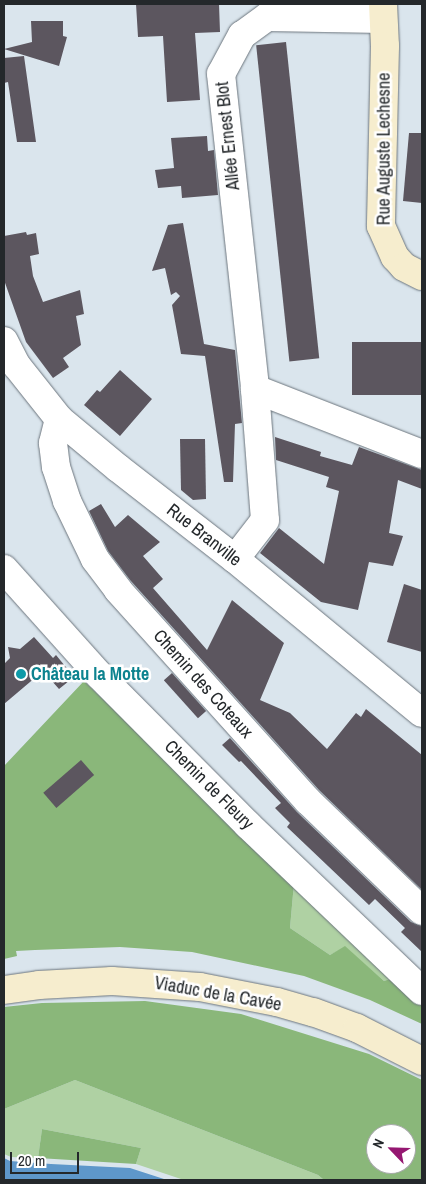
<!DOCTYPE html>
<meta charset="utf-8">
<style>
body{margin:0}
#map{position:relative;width:426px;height:1184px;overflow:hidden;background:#dae5ed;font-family:"Archivo Narrow",sans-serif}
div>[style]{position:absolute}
.green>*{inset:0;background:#afd1a3}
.forest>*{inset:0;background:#8ab77a}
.water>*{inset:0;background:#5e97ca}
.building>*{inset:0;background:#5c565f;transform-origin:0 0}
.roads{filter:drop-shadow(0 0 1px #6c757d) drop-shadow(0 0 1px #6c757d)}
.street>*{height:28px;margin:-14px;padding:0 14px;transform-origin:14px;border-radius:14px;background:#fff}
.secondary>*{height:28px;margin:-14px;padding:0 14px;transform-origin:14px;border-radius:14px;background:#f6edce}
.dots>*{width:14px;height:14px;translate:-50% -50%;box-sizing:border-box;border:2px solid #fff;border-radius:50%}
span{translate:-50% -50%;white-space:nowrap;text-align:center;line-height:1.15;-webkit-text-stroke:5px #fff;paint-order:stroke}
.street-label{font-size:18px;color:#24282b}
.culture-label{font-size:18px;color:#0d838f;font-weight:700}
.left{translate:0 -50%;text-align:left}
.frame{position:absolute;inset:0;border:5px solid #24282b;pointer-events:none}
.north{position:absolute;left:366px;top:1124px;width:50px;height:50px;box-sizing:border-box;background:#fff;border:1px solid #a7a9aa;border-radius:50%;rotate:294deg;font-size:14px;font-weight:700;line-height:20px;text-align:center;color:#24282b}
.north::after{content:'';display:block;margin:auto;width:18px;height:22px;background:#951771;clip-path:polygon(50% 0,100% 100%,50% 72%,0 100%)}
.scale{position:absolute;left:10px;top:1152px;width:69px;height:22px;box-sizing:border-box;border:2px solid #24282b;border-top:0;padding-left:6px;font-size:15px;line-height:18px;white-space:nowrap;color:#24282b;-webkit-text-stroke:4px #fff;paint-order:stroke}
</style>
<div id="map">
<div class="green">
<div style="clip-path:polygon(294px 883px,393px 978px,384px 981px,345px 947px,330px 955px,290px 928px)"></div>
<div style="clip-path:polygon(75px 1080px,318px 1175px,324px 1180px,184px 1180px,136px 1164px,141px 1148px,42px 1129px,38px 1158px,11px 1157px,4px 1154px,4px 1109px)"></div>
</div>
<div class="forest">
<div style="clip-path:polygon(84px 681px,294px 883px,290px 928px,330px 955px,345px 946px,384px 981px,393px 978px,422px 1006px,422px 1024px,370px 1000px,304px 976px,192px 952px,120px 947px,35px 950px,16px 951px,17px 956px,4px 959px,4px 766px)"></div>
<div style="clip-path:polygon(evenodd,145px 1001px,241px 1014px,369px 1054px,422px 1080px,422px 1180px,324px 1180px,318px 1175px,75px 1080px,4px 1109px,4px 1007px,42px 1003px,145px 1001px,376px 1134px,406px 1134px,406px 1164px,376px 1164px,376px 1134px)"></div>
<div style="clip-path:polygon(42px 1129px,141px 1148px,136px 1164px,38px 1158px)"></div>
</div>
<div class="water">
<div style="clip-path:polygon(4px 1158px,10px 1161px,51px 1164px,130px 1168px,167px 1180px,4px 1180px)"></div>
</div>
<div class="building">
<div style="clip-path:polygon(136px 4px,219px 4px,220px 32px,195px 33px,200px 100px,167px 102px,163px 36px,138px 37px)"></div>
<div style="clip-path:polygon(31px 21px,63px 21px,63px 36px,67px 37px,59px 66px,4px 49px,32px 42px)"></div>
<div style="left:286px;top:42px;width:318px;height:30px;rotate:84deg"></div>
<div style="clip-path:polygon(24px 56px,36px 142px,17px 142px,8px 82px,4px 83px,4px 58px)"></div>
<div style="clip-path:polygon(409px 133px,422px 133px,422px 203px,403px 201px)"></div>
<div style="clip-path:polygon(207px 136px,208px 151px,214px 150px,218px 195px,182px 198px,181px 186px,158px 188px,155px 170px,174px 168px,171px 138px)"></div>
<div style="clip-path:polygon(183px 223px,204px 344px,235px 350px,242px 423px,235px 424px,233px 482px,224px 482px,205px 356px,181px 354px,172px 305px,180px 296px,176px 292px,171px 295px,165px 268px,152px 271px,168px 225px)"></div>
<div style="clip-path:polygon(26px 232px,27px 235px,36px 233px,39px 254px,30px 256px,33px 276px,43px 302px,80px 290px,84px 314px,76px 316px,81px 345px,63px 358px,69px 367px,53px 378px,26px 342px,4px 280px,4px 236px)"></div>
<div style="left:422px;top:342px;width:53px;height:70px;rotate:90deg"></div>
<div style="clip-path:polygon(120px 370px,152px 399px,120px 436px,84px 405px,97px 390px,100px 392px)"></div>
<div style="clip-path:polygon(275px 437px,321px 452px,320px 456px,352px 465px,359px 447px,422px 470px,422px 489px,398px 480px,389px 533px,403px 536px,393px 566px,369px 562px,358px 610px,321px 602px,260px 553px,279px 528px,324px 564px,339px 491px,326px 487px,329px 477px,276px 460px)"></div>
<div style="clip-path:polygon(180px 439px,205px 439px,206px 499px,193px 500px,181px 490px)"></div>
<div style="clip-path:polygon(101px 504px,115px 527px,128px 515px,160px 542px,143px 556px,163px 579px,153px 588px,207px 650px,232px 600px,284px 643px,260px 700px,290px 713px,327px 749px,356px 713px,361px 717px,366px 709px,422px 755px,422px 890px,319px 790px,130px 580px,108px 551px,89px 511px)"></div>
<div style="clip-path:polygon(404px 584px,422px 590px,422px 652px,387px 642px)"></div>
<div style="clip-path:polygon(34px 637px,53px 658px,56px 655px,74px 677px,59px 689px,43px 671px,4px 704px,4px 664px,10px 658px,8px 647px,20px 649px)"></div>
<div style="left:172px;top:673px;width:51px;height:11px;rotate:48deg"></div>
<div style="clip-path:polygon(230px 738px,297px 812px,411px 922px,422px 926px,422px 952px,401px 932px,405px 928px,375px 899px,369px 905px,287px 827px,290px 823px,275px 808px,281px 803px,241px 761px,239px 762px,222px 745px)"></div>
<div style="left:81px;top:760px;width:20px;height:50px;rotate:49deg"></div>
</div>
<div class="roads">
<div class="street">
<div style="left:383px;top:19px;width:116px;rotate:-179deg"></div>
<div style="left:267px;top:17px;width:31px;rotate:144deg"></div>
<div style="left:242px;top:35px;width:44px;rotate:118.3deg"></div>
<div style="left:221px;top:74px;width:317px;rotate:83.8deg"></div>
<div style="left:255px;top:389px;width:179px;rotate:21.3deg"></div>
<div style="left:4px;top:341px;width:28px;rotate:63deg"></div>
<div style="left:17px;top:366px;width:68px;rotate:51.6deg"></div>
<div style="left:59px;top:419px;width:77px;rotate:39.7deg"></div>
<div style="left:118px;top:468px;width:148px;rotate:37.9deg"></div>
<div style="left:235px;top:559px;width:242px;rotate:39.5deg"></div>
<div style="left:59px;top:419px;width:25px;rotate:104deg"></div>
<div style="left:53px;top:443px;width:24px;rotate:83deg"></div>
<div style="left:56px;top:467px;width:36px;rotate:72deg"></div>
<div style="left:67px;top:501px;width:64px;rotate:64.2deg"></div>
<div style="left:95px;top:559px;width:39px;rotate:53deg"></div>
<div style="left:118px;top:590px;width:284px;rotate:48deg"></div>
<div style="left:308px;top:801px;width:158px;rotate:44deg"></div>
<div style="left:235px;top:559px;width:49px;rotate:-52.4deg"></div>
<div style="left:265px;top:520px;width:131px;rotate:-94.4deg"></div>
<div style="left:4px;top:569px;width:142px;rotate:48.1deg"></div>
<div style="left:99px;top:675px;width:211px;rotate:45.2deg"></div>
<div style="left:248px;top:825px;width:240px;rotate:43.7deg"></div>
</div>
<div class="secondary">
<div style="left:383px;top:4px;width:42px;rotate:87.3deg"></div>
<div style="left:385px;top:46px;width:180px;rotate:91.3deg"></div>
<div style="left:381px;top:226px;width:34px;rotate:66deg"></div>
<div style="left:395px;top:257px;width:13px;rotate:48deg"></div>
<div style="left:404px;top:267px;width:20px;rotate:27deg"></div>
<div style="left:4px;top:990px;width:35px;rotate:-8deg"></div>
<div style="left:39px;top:985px;width:73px;rotate:-3.1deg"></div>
<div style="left:112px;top:981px;width:88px;rotate:3.9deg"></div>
<div style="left:200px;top:987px;width:78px;rotate:11deg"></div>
<div style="left:277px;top:1002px;width:37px;rotate:16deg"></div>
<div style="left:313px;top:1012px;width:47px;rotate:20deg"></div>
<div style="left:357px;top:1028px;width:73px;rotate:26.9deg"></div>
</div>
</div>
<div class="dots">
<div style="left:21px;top:674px;background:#0f9aa8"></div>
</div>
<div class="street-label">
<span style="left:228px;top:136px;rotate:-96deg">Allée Ernest Blot</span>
<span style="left:384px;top:149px;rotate:-90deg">Rue Auguste Lechesne</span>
<span style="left:204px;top:535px;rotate:38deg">Rue Branville</span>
<span style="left:203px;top:684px;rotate:48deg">Chemin des Coteaux</span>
<span style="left:209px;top:785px;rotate:45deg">Chemin de Fleury</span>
<span style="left:218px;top:994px;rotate:10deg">Viaduc de la Cavée</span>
</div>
<div class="culture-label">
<span class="left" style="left:31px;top:674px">Château la Motte</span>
</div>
<div class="frame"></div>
<div class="north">N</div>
<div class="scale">20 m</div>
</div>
